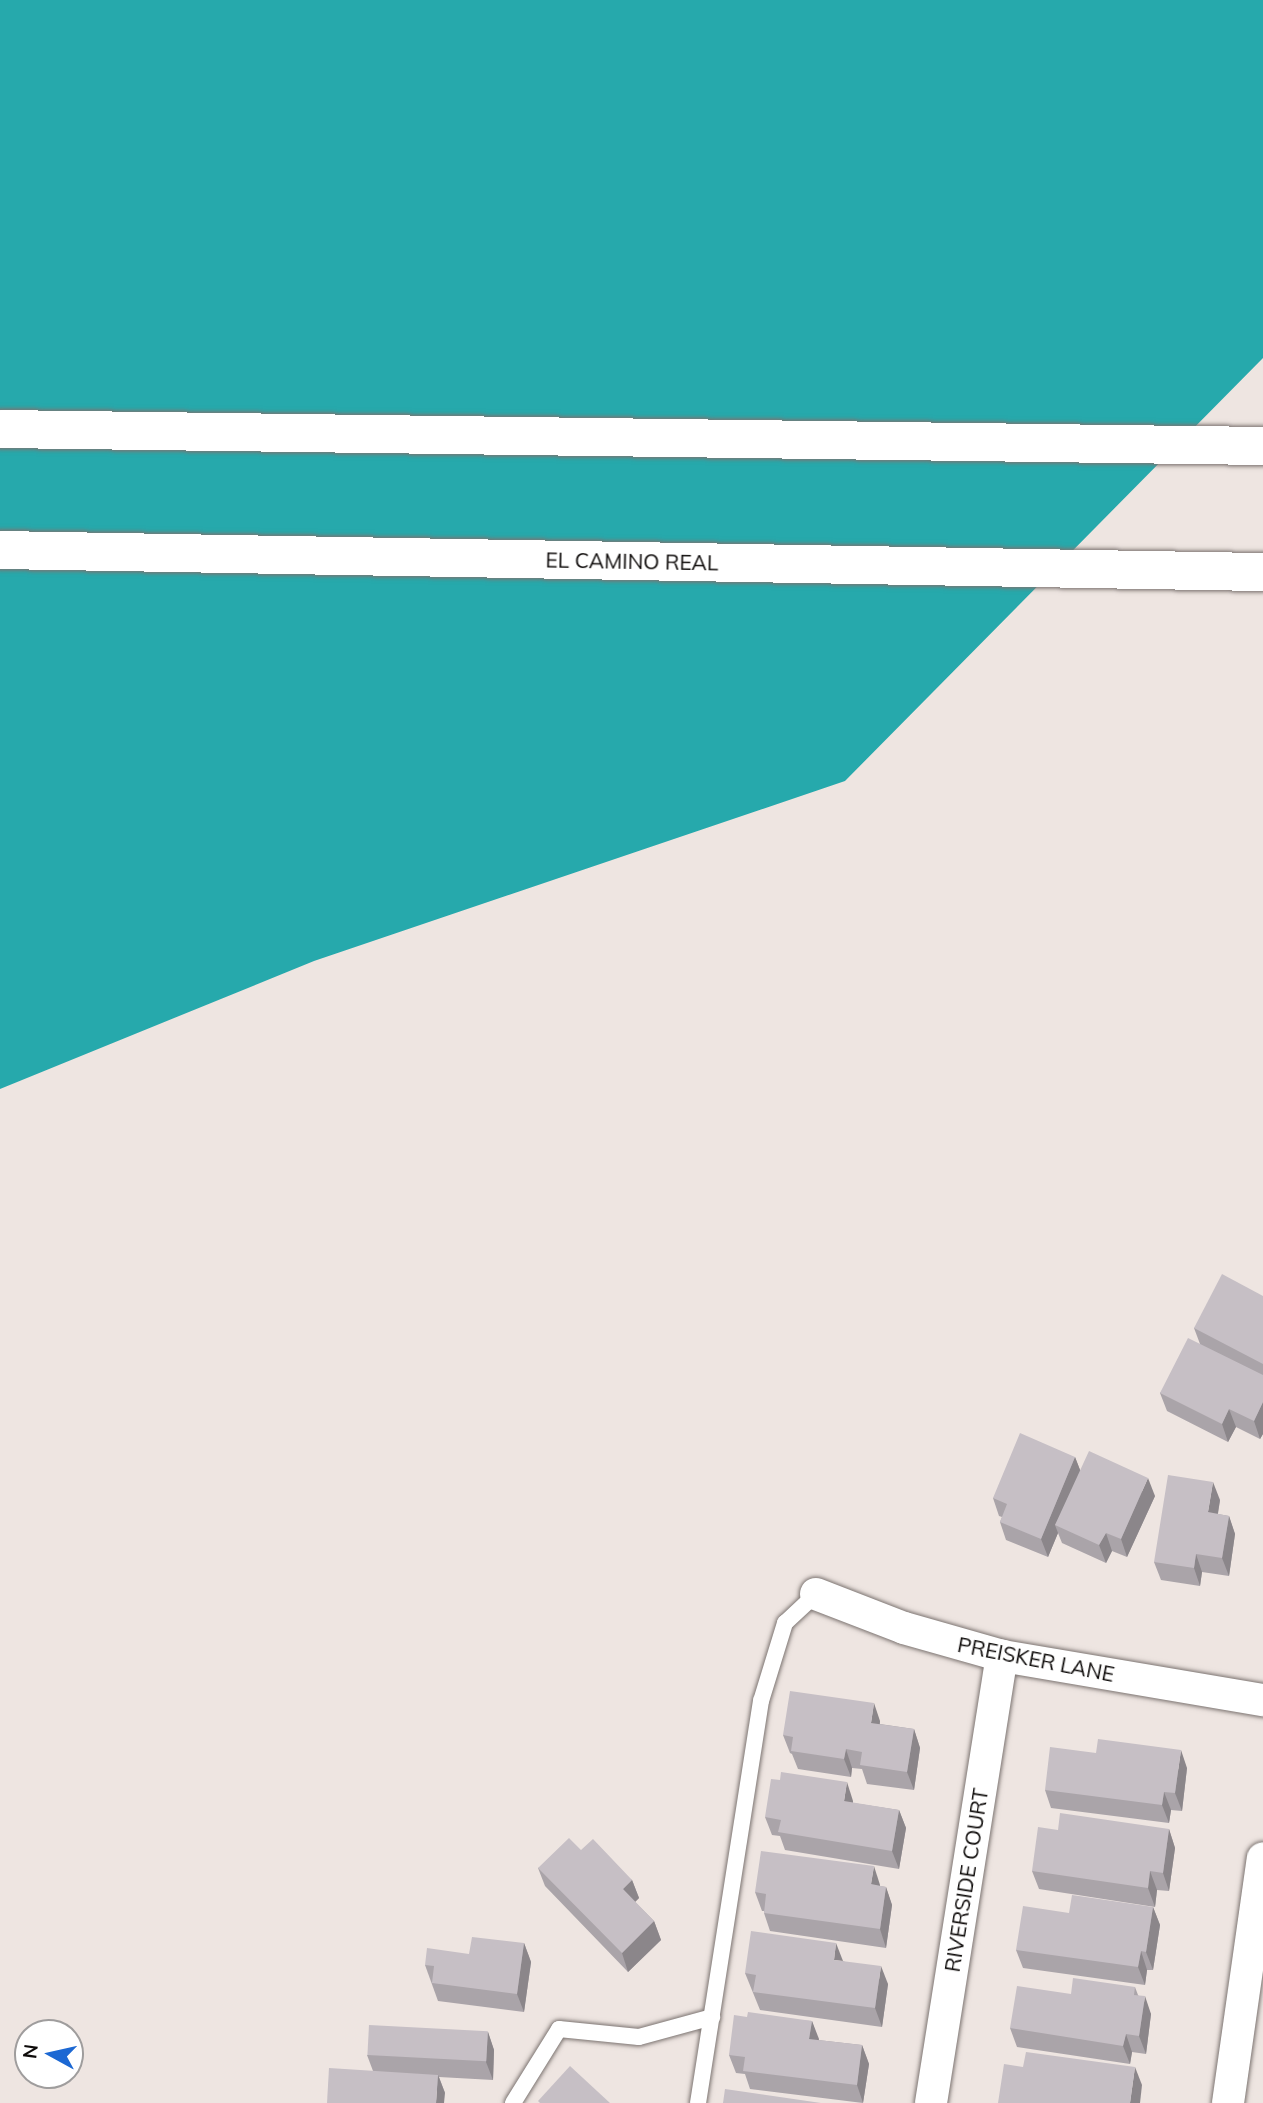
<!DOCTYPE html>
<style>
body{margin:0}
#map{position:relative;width:1263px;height:2103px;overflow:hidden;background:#eee5e1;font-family:Mulish,sans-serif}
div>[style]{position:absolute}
.water>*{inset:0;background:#26a9ac}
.roads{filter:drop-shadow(0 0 2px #7c7471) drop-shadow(0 0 2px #7c7471)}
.service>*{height:16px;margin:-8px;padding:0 8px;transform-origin:8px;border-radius:8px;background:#fff}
.minor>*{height:32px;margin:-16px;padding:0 16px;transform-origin:16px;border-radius:16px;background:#fff}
.motorway>*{height:38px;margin:-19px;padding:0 19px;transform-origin:19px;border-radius:19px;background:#fff}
.wall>*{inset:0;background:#aaa4a9}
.shaded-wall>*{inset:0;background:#8b868a}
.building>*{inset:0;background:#c6bfc5;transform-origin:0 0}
span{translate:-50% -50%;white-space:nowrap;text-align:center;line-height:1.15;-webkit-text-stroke:5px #fff;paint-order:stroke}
.street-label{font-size:21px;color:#0e0b0a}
.north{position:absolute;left:14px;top:2019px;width:70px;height:70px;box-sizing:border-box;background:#fff;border:2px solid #9f9d9d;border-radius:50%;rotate:278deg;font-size:19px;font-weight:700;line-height:28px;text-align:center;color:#0e0b0a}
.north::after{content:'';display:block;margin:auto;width:24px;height:32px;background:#1c68d3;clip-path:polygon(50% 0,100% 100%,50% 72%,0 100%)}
</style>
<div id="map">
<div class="water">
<div style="clip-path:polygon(0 0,1263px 0,1263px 358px,845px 781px,314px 961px,0 1089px)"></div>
</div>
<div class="roads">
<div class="service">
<div style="left:513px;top:2103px;width:87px;rotate:-58.1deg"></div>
<div style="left:559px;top:2029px;width:80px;rotate:5.7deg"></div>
<div style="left:639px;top:2037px;width:76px;rotate:-15.3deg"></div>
<div style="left:698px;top:2103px;width:407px;rotate:-81.1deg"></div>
<div style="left:761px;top:1701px;width:82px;rotate:-72.9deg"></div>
<div style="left:785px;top:1623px;width:42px;rotate:-43.1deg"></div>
</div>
<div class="minor">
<div style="left:816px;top:1594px;width:94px;rotate:21.1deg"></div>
<div style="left:904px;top:1628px;width:102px;rotate:15.9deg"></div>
<div style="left:1002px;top:1656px;width:265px;rotate:9.6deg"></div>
<div style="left:931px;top:2103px;width:453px;rotate:-81deg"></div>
<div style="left:1228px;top:2103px;width:247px;rotate:-81.9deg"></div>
</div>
<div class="motorway">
<div style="left:0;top:429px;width:1263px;rotate:0.77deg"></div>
<div style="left:0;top:550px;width:1263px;rotate:1deg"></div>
</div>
</div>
<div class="wall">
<div style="clip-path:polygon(1263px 1296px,1263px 1434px,1260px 1439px,1236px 1427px,1228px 1442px,1167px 1411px,1160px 1393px,1200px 1344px,1194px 1328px)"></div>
<div style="clip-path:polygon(1075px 1457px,1080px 1470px,1155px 1496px,1127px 1557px,1112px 1551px,1106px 1563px,1062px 1543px,1058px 1533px,1048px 1557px,1006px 1540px,1000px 1522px,1002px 1517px,999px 1516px,993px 1498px)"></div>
<div style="clip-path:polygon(1220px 1500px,1218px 1514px,1229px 1516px,1235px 1534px,1229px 1576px,1202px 1572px,1200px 1586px,1161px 1580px,1154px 1562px)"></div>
<div style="clip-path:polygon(880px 1721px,880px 1724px,914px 1729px,920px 1748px,914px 1790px,867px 1784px,862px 1769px,852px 1768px,851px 1777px,798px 1769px,792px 1754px,790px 1753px,783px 1735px)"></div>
<div style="clip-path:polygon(1187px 1768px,1182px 1811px,1171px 1810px,1169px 1823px,1051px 1808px,1045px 1790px)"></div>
<div style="clip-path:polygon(853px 1801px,853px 1803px,899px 1810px,906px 1828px,899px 1869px,785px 1850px,780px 1836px,772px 1835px,765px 1817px)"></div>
<div style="clip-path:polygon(1169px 1829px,1175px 1848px,1169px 1891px,1157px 1890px,1155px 1907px,1039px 1889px,1032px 1871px,1058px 1830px)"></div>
<div style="clip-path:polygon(581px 1850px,632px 1880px,639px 1898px,635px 1902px,654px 1921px,661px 1940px,628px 1972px,545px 1886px,538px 1868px)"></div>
<div style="clip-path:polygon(880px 1885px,880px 1886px,886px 1887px,892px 1905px,886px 1948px,770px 1931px,764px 1913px,764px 1911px,762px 1911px,755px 1892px)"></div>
<div style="clip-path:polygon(1153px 1907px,1160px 1925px,1153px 1970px,1147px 1970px,1145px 1985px,1023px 1968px,1016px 1950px,1069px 1913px)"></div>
<div style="clip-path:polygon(524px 1943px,531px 1962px,524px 2012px,438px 2001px,425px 1965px,469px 1954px)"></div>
<div style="clip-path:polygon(843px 1961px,888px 1984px,882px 2027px,760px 2010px,745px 1973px)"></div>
<div style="clip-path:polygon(1135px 1987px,1138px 1995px,1151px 2014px,1146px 2054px,1132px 2052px,1130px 2064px,1017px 2047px,1010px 2028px,1071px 1994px)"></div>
<div style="clip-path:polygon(747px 2017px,812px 2021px,818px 2040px,862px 2045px,869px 2064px,863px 2103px,750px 2089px,745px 2074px,736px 2073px,729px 2055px)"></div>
<div style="clip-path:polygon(488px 2032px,494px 2050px,493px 2080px,439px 2077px,445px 2093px,373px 2071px,367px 2055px)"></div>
</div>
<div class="shaded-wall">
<div style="clip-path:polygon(1263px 1402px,1263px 1434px,1260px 1439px,1254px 1421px)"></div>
<div style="clip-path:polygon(1229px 1409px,1236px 1427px,1228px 1442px,1222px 1424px)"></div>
<div style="clip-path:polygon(1075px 1457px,1082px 1475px,1055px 1525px,1058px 1533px,1048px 1557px,1041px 1539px)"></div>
<div style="clip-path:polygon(1148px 1478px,1155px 1496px,1127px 1557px,1121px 1539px)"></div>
<div style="clip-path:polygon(1213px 1482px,1220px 1500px,1215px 1530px,1208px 1512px)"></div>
<div style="clip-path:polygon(1229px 1516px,1235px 1534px,1229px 1576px,1222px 1558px)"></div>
<div style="clip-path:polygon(1106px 1533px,1112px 1551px,1106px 1563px,1099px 1545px)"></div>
<div style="clip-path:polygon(1196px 1554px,1202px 1572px,1200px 1586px,1194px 1568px)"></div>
<div style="clip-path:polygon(874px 1703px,880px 1721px,877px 1741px,871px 1723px)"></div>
<div style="clip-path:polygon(914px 1729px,920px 1748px,914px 1790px,907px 1772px)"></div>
<div style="clip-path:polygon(846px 1749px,852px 1768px,851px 1777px,844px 1759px)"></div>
<div style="clip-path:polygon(1181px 1750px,1187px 1768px,1182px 1811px,1175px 1793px)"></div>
<div style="clip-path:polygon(847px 1782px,853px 1801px,851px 1820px,844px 1801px)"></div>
<div style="clip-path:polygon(1164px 1792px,1171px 1810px,1169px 1823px,1162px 1805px)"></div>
<div style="clip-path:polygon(899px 1810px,906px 1828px,899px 1869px,892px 1851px)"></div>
<div style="clip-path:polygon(1169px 1829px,1175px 1848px,1169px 1891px,1163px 1873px)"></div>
<div style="clip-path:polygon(874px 1866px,880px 1885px,878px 1903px,871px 1884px)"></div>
<div style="clip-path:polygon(1150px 1871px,1157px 1890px,1155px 1907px,1148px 1888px)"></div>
<div style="clip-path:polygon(632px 1880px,639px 1898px,630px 1907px,623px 1889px)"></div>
<div style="clip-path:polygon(886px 1887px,892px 1905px,886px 1948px,880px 1929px)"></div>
<div style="clip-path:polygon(1153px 1907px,1160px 1925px,1153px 1970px,1146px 1952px)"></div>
<div style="clip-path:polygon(654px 1921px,661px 1940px,628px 1972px,622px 1953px)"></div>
<div style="clip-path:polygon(524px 1943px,531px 1962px,524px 2012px,517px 1994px)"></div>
<div style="clip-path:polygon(836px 1943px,843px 1961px,834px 1960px)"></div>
<div style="clip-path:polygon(1141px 1951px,1147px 1970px,1145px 1985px,1138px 1967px)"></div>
<div style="clip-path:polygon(881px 1966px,888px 1984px,882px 2027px,875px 2008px)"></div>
<div style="clip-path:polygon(1145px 1996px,1151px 2014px,1146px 2054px,1139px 2036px)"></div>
<div style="clip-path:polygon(812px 2021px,819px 2039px,816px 2057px,809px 2039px)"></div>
<div style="clip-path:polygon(488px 2032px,494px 2050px,493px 2080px,486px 2062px)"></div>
<div style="clip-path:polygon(1126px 2034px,1132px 2052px,1130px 2064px,1123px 2046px)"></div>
<div style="clip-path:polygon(862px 2045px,869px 2064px,863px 2103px,857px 2085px)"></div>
<div style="clip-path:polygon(1135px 2067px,1142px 2085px,1140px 2103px,1130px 2103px)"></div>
<div style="clip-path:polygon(438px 2075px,445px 2093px,444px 2103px,436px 2103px)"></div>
</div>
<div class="building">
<div style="clip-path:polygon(1222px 1274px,1263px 1296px,1263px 1364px,1194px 1328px)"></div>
<div style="clip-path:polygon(1188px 1338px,1263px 1375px,1263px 1402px,1254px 1421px,1229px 1409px,1222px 1424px,1160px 1393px)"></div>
<div style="clip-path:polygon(1020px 1433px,1075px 1457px,1041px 1539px,1000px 1522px,1007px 1504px,993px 1498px)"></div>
<div style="clip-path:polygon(1089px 1451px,1148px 1478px,1121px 1539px,1106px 1533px,1099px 1545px,1055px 1525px)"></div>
<div style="clip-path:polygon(1168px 1475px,1213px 1482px,1208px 1512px,1229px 1516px,1222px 1558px,1196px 1554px,1194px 1568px,1154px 1562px)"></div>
<div style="clip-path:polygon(790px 1691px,874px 1703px,871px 1723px,914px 1729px,907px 1772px,860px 1765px,862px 1752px,846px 1749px,844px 1759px,791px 1751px,793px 1737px,783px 1735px)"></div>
<div style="clip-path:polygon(1098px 1739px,1181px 1750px,1175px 1793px,1164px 1792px,1162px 1805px,1045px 1790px,1050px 1747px,1096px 1753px)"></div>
<div style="clip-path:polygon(781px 1772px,847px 1782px,844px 1801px,899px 1810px,892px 1851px,778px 1832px,781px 1820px,765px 1817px,771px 1779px,780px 1780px)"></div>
<div style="clip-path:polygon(1060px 1813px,1169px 1829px,1163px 1873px,1150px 1871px,1148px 1888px,1032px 1871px,1038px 1827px,1058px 1830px)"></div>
<div style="clip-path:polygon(569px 1838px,581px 1850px,593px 1839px,632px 1880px,623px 1889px,654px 1921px,622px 1953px,538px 1868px)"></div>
<div style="clip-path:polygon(761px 1851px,874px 1866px,871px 1884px,886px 1887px,880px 1929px,764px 1913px,766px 1894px,755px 1892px)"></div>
<div style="clip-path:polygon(1072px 1895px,1153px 1907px,1146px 1952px,1141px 1951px,1138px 1967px,1016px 1950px,1023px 1906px,1069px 1913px)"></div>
<div style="clip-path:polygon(751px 1931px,836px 1943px,834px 1960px,881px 1966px,875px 2008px,753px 1992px,756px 1975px,745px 1973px)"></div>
<div style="clip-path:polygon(472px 1937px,524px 1943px,517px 1994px,432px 1983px,434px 1966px,425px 1965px,427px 1948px,469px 1954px)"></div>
<div style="clip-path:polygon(1073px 1978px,1135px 1987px,1134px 1995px,1145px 1996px,1139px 2036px,1126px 2034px,1123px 2046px,1010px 2028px,1017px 1986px,1071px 1994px)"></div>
<div style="clip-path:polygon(748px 2012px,812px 2021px,809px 2039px,862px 2045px,857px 2085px,743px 2071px,745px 2057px,729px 2055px,734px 2015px,747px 2017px)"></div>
<div style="left:369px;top:2025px;width:119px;height:30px;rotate:3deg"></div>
<div style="clip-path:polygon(1026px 2052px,1135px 2067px,1130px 2103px,998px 2103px,1004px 2064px,1023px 2067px)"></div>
<div style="clip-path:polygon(570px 2066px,610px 2103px,540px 2103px,538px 2101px)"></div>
<div style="clip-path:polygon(329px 2068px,438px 2075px,436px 2103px,327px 2103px)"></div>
<div style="clip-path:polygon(725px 2089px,821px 2103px,723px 2103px)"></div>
</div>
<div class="street-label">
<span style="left:632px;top:561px;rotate:1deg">EL CAMINO REAL</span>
<span style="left:1036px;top:1659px;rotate:11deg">PREISKER LANE</span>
<span style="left:966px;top:1880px;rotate:-81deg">RIVERSIDE COURT</span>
</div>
<div class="north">N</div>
</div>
